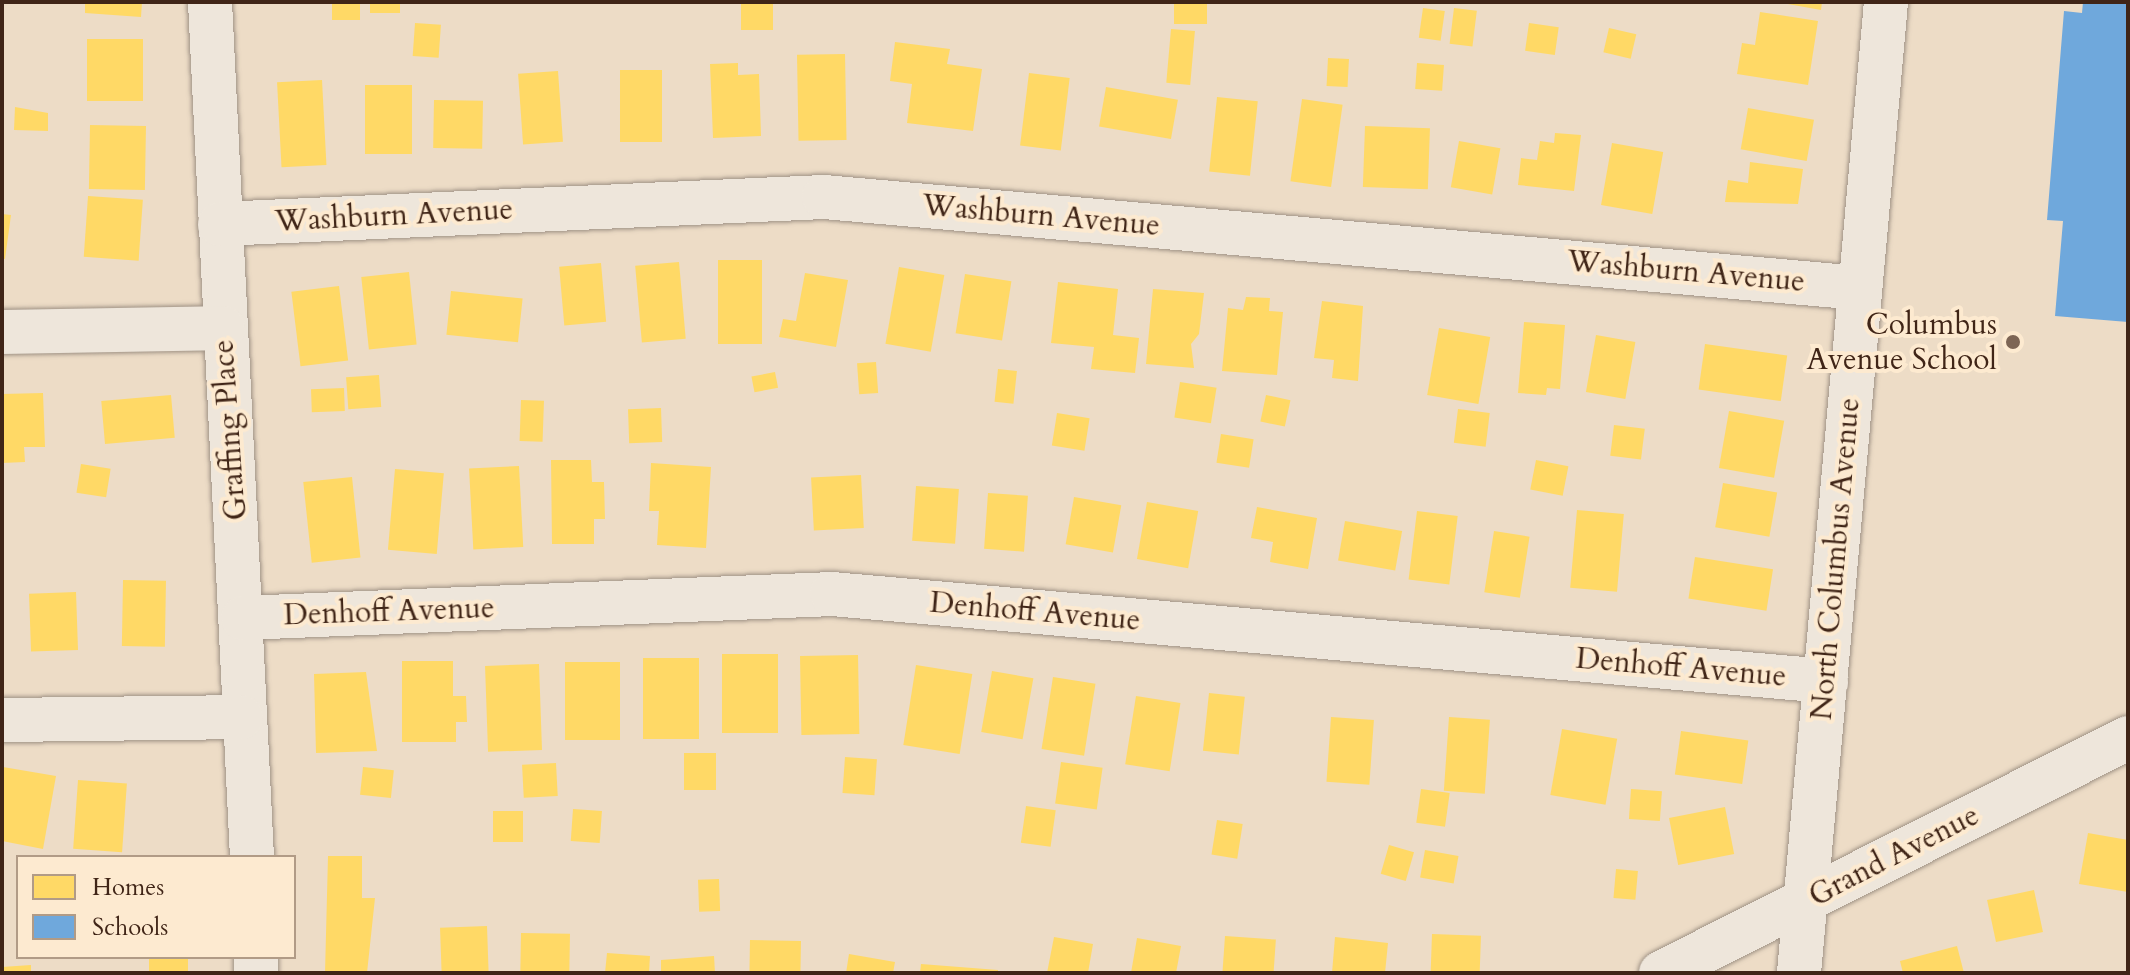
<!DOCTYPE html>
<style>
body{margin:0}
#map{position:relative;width:2130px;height:975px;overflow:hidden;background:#eddcc6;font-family:Cardo,serif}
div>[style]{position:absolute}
.homes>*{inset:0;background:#ffd966;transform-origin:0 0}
.schools>*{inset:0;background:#6fa8dc}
.roads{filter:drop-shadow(0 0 2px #9f9285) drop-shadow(0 0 2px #9f9285)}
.minor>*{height:44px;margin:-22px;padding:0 22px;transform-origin:22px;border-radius:22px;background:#eee6db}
.dots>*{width:22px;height:22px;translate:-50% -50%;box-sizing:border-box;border:4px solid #fdead0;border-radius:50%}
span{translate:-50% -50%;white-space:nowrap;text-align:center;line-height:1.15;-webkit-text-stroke:8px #fdead0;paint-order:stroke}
.street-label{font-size:30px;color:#402517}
.poi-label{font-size:30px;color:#402517}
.right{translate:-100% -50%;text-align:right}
.frame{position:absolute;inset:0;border:4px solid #402517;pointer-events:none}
.legend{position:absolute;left:16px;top:855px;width:280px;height:104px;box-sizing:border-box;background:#fdead0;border:2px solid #b19b86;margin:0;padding:10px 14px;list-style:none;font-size:24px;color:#402517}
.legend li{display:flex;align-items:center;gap:16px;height:40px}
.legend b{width:40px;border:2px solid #b19b86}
</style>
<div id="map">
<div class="homes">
<div style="clip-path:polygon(85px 2px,142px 2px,141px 17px,85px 13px)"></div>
<div style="left:332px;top:2px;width:28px;height:18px"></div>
<div style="left:370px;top:2px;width:30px;height:11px"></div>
<div style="left:741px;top:2px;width:32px;height:28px"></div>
<div style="left:1174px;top:2px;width:33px;height:22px"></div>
<div style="clip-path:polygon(1776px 2px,1822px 2px,1821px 10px)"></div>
<div style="left:1423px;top:8px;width:22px;height:30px;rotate:8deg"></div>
<div style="left:1454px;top:8px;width:23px;height:36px;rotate:7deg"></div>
<div style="clip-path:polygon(1760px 12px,1818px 21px,1808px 85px,1737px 74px,1742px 43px,1755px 45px)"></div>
<div style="left:415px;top:23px;width:26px;height:33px;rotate:4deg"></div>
<div style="left:1529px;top:23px;width:30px;height:28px;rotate:8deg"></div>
<div style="left:1609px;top:28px;width:28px;height:25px;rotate:13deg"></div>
<div style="left:1171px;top:29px;width:24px;height:54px;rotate:5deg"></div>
<div style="left:87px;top:39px;width:56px;height:62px"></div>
<div style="clip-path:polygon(895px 42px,950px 49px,947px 64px,982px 69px,973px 131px,907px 123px,912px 84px,890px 81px)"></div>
<div style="left:845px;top:54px;width:86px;height:48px;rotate:89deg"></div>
<div style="left:1328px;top:58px;width:21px;height:28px;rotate:3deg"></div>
<div style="clip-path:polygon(738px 63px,738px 75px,759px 74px,761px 136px,713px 138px,710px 64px)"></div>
<div style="left:1417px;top:63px;width:27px;height:26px;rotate:4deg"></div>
<div style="left:620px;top:70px;width:42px;height:72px"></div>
<div style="left:558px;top:71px;width:71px;height:40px;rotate:86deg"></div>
<div style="left:1029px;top:73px;width:41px;height:73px;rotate:7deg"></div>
<div style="left:322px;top:80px;width:85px;height:45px;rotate:87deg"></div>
<div style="left:365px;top:85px;width:47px;height:69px"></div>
<div style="left:1106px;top:87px;width:73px;height:40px;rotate:10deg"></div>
<div style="left:1217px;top:97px;width:41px;height:75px;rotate:6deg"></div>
<div style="left:1302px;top:99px;width:41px;height:83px;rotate:8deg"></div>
<div style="left:434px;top:100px;width:49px;height:48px;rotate:1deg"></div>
<div style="clip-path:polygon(15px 107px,48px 113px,48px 131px,14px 130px)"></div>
<div style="left:1748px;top:108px;width:67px;height:42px;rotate:10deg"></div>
<div style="left:90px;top:125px;width:56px;height:64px;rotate:1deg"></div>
<div style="left:1365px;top:126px;width:65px;height:61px;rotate:2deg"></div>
<div style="clip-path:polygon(1555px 133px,1581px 135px,1574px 191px,1518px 185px,1521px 158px,1537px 160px,1540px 141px,1554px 143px)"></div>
<div style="left:1459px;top:141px;width:42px;height:47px;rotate:10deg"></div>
<div style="left:1612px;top:143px;width:52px;height:63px;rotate:10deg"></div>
<div style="clip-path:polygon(1750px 162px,1803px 169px,1798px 204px,1725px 202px,1728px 180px,1748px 183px)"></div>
<div style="left:88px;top:196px;width:55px;height:61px;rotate:4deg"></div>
<div style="clip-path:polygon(2px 214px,11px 215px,5px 259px,2px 258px)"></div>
<div style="left:718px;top:260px;width:44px;height:84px"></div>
<div style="left:679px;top:262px;width:77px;height:44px;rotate:85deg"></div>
<div style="left:601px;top:263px;width:59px;height:42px;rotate:85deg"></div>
<div style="left:899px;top:267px;width:46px;height:78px;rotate:10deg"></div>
<div style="left:409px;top:272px;width:73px;height:48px;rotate:84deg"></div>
<div style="clip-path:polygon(805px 273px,848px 280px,836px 347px,779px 337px,783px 319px,796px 321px)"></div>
<div style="left:965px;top:274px;width:47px;height:60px;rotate:9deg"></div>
<div style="clip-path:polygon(1058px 282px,1118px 289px,1113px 335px,1139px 338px,1135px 373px,1091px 369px,1094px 347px,1051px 343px)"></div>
<div style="left:339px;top:286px;width:75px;height:48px;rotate:83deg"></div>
<div style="clip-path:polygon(1153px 289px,1204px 293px,1199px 334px,1191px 344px,1194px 368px,1146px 364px)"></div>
<div style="left:451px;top:291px;width:72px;height:44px;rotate:6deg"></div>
<div style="clip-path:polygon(1246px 297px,1270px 298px,1269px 311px,1283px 312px,1277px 375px,1222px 371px,1228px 308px,1243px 310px)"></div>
<div style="clip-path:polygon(1322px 301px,1363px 306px,1358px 381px,1332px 378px,1334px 360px,1314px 358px)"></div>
<div style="clip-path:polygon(1524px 322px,1565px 325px,1560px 389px,1547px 388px,1546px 395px,1518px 393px)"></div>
<div style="left:1439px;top:328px;width:52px;height:68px;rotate:10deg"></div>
<div style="left:1596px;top:335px;width:40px;height:58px;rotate:10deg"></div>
<div style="left:1705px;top:344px;width:83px;height:46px;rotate:8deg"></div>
<div style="left:876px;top:362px;width:31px;height:19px;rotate:86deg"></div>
<div style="left:998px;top:369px;width:19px;height:33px;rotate:6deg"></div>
<div style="left:775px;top:372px;width:16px;height:24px;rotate:79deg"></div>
<div style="left:379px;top:375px;width:32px;height:33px;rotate:86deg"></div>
<div style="left:1180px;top:382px;width:37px;height:36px;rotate:9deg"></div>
<div style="left:344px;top:388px;width:23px;height:33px;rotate:88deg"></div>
<div style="clip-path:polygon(43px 393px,45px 447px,24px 447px,25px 462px,2px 463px,2px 394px)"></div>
<div style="left:171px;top:395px;width:43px;height:70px;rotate:85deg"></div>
<div style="left:1266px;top:395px;width:25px;height:27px;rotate:12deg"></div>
<div style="left:521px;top:400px;width:23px;height:41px;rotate:2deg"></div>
<div style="left:661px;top:408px;width:34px;height:33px;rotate:88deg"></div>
<div style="left:1458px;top:409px;width:32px;height:34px;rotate:7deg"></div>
<div style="left:1729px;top:411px;width:56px;height:58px;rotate:10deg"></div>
<div style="left:1057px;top:413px;width:33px;height:33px;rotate:9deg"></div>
<div style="left:1614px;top:425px;width:31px;height:31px;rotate:7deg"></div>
<div style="left:1221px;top:434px;width:33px;height:29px;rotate:9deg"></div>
<div style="clip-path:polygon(551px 460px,591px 460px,592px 482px,604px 482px,605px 519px,594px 519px,594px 544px,552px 544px)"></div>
<div style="left:1536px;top:460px;width:33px;height:30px;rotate:11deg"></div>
<div style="clip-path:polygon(651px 463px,711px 467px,706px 548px,657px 545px,659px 511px,649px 511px)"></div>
<div style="left:81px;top:464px;width:30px;height:29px;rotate:9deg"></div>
<div style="left:519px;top:466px;width:81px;height:50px;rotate:87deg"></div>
<div style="left:395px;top:469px;width:49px;height:81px;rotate:5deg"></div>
<div style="left:861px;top:475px;width:53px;height:50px;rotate:87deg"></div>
<div style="left:352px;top:477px;width:81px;height:49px;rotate:84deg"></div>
<div style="left:1723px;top:483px;width:55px;height:45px;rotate:10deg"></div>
<div style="left:916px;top:486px;width:43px;height:55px;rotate:4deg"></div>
<div style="left:988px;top:493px;width:40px;height:56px;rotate:4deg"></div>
<div style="left:1074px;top:497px;width:48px;height:48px;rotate:10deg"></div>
<div style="left:1147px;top:502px;width:52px;height:58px;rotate:10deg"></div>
<div style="clip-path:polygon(1257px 507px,1317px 518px,1308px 569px,1270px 562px,1273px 542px,1251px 538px)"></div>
<div style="left:1577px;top:510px;width:47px;height:78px;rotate:5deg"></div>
<div style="left:1417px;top:511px;width:41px;height:69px;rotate:7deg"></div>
<div style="left:1345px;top:521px;width:58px;height:40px;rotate:10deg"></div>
<div style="left:1494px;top:531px;width:36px;height:62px;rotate:9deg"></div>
<div style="left:1695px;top:557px;width:79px;height:42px;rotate:9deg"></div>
<div style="left:123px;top:580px;width:43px;height:66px;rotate:1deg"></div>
<div style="left:76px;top:592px;width:58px;height:47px;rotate:88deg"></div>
<div style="left:722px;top:654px;width:56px;height:79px"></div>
<div style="left:858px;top:655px;width:79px;height:58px;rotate:89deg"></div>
<div style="left:643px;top:658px;width:56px;height:81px"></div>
<div style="clip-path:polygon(402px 661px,453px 661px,453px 696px,466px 696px,467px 722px,456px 722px,456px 742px,402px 742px)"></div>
<div style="left:620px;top:662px;width:78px;height:55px;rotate:90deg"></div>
<div style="left:539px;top:664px;width:86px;height:54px;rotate:88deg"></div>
<div style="left:916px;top:665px;width:57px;height:81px;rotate:9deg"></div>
<div style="left:992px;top:671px;width:42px;height:62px;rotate:10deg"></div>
<div style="clip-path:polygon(366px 672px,377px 751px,316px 753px,314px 674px)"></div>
<div style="left:1053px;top:677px;width:43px;height:73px;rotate:9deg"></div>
<div style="left:1209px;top:693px;width:36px;height:58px;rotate:6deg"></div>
<div style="left:1136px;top:696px;width:45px;height:69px;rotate:9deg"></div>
<div style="left:1331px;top:717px;width:43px;height:65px;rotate:4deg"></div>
<div style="left:1449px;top:717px;width:41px;height:74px;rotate:4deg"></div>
<div style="left:1562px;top:729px;width:56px;height:67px;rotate:10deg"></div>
<div style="left:1681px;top:731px;width:68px;height:44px;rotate:8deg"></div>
<div style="left:684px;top:753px;width:32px;height:37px"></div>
<div style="left:845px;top:757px;width:32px;height:36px;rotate:4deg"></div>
<div style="left:1061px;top:762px;width:42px;height:42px;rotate:8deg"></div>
<div style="left:556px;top:763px;width:33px;height:34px;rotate:87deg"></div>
<div style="clip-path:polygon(3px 767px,56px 776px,43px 849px,2px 841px)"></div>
<div style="left:363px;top:767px;width:31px;height:28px;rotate:6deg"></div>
<div style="left:78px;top:780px;width:49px;height:69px;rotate:4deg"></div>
<div style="left:1421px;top:789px;width:29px;height:34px;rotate:8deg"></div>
<div style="left:1631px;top:789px;width:31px;height:30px;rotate:4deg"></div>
<div style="left:1026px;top:806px;width:30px;height:37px;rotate:8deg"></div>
<div style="left:1725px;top:807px;width:48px;height:57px;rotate:79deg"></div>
<div style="left:573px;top:809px;width:29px;height:32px;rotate:4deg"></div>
<div style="left:493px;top:811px;width:30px;height:31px"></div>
<div style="left:1217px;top:820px;width:26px;height:35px;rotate:9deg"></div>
<div style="clip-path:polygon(2088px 833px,2128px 840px,2128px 892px,2079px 884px)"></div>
<div style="left:1389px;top:845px;width:26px;height:30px;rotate:16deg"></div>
<div style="left:1425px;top:850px;width:34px;height:28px;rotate:10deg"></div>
<div style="clip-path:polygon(328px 856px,362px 856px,362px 898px,375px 898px,367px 973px,325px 973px)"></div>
<div style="left:1616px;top:869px;width:22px;height:29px;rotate:5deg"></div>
<div style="left:719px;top:879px;width:32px;height:21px;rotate:88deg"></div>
<div style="left:2034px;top:890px;width:43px;height:48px;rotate:78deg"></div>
<div style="left:487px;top:926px;width:47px;height:47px;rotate:88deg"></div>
<div style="left:521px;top:933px;width:49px;height:40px;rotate:1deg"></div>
<div style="left:1432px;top:934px;width:49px;height:39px;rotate:2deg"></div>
<div style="left:1225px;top:936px;width:51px;height:37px;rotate:4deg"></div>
<div style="clip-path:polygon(1054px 937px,1093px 944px,1088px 973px,1047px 973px)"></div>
<div style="clip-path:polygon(1335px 937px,1388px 943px,1385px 973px,1332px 973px)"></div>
<div style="clip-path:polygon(1137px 938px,1181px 946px,1176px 973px,1131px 973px)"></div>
<div style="left:750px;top:940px;width:51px;height:33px;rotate:1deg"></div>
<div style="clip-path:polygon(1957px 946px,1964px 973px,1903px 973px,1900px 961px)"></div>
<div style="clip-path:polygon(607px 953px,650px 956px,649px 973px,605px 973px)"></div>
<div style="clip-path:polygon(849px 954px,895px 962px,893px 973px,846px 973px)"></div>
<div style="clip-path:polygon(714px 956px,715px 973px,661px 973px,661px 960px)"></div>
<div style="left:149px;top:957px;width:39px;height:16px"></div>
<div style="clip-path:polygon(921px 964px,998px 970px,998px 973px,920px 973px)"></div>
<div style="clip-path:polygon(31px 965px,31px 973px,2px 973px,2px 967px)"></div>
</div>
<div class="schools">
<div style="clip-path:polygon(2083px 2px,2128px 2px,2128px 322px,2055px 316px,2063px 221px,2047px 220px,2064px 11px,2082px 13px)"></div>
</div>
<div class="roads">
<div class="minor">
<div style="left:210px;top:2px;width:856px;rotate:87.19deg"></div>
<div style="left:220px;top:224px;width:605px;rotate:-2.56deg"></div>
<div style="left:824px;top:197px;width:1040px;rotate:5.02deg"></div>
<div style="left:2px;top:332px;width:221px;rotate:-1deg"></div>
<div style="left:243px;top:618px;width:589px;rotate:-2.33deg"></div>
<div style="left:832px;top:594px;width:998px;rotate:5deg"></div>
<div style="left:2px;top:720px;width:239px;rotate:-0.7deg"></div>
<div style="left:256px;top:957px;width:16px;rotate:90deg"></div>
<div style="left:1661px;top:973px;width:523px;rotate:-26.71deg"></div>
<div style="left:1799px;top:973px;width:975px;rotate:-84.88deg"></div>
</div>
</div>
<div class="dots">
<div style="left:2013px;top:342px;background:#7d6554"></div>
</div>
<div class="street-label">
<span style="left:394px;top:216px;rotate:-3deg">Washburn Avenue</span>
<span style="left:1041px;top:216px;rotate:5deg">Washburn Avenue</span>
<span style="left:1686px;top:272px;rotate:5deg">Washburn Avenue</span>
<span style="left:230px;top:430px;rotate:-94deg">Graffing Place</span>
<span style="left:1836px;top:559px;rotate:-85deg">North Columbus Avenue</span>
<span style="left:389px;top:612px;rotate:-2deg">Denhoff Avenue</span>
<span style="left:1035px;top:612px;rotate:5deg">Denhoff Avenue</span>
<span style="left:1681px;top:668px;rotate:5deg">Denhoff Avenue</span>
<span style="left:1894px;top:856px;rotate:-27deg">Grand Avenue</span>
</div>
<div class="poi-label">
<span class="right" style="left:1997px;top:342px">Columbus<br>Avenue School</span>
</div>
<div class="frame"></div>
<ul class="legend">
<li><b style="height:22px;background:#ffd966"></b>Homes</li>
<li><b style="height:22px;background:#6fa8dc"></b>Schools</li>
</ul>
</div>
